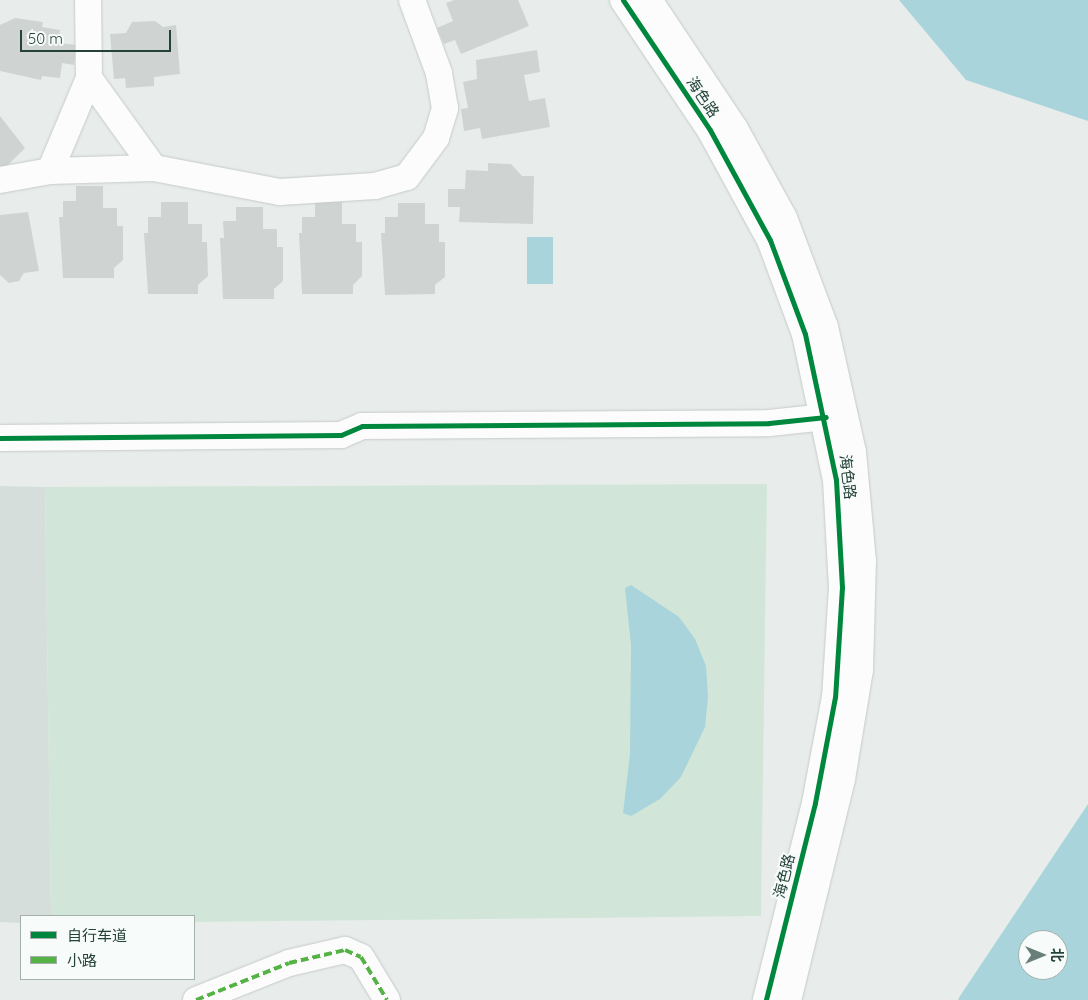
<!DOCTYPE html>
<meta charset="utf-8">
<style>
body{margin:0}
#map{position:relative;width:1088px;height:1000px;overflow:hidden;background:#e8edeb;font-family:Quicksand,"Noto Sans SC",sans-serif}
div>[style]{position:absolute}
.built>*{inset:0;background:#d6dedb}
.green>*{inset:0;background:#d1e6d8}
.water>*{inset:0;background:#a9d4db;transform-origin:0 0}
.building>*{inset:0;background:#cfd4d2}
.roads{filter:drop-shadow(0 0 1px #c5cac8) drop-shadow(0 0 1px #c5cac8)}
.minor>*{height:26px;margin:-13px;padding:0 13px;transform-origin:13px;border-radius:13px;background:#fcfcfc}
.quiet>*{height:4px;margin-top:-2px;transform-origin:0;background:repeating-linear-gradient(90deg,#55b346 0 8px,transparent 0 12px)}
.cycleway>*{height:5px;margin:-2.5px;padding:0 2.5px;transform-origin:2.5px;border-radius:2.5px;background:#00873e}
span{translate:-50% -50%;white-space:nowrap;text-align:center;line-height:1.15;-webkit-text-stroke:4px #f7fbf9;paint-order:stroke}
.street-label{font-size:15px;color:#24423a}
.legend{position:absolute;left:20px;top:915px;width:175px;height:65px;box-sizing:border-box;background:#f7fbf9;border:1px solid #a3b1ad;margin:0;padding:6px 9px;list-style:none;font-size:15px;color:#24423a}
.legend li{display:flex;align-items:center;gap:10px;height:25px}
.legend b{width:25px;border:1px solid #a3b1ad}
.north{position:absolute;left:1018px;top:930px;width:50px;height:50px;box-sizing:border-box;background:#f7fbf9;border:1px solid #a3b1ad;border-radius:50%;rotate:90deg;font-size:14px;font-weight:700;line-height:20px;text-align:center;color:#24423a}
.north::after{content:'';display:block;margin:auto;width:18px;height:22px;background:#697e78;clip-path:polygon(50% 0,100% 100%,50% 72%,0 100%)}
.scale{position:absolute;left:20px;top:30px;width:151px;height:22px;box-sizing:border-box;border:2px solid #24423a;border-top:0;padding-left:6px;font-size:15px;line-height:18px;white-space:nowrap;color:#24423a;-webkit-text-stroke:4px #f7fbf9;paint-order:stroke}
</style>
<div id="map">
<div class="built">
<div style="clip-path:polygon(0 486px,45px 487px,51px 916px,21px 916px,21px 923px,0 922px)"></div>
</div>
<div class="green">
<div style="clip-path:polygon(767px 484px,761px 916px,194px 922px,194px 916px,51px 916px,45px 487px)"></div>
</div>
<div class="water">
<div style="clip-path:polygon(899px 0,1088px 0,1088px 121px,966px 80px)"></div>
<div style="left:527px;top:237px;width:26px;height:47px"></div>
<div style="clip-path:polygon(631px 585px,679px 617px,695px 639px,706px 666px,708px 697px,705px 727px,681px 777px,660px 799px,631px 816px,623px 813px,630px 754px,631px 645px,625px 588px)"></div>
<div style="clip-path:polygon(evenodd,1088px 804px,1088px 1000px,958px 1000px,960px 996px,1088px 804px,1028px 940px,1058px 940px,1058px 970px,1028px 970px,1028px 940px)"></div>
</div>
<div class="building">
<div style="clip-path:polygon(454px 0,518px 0,529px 26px,461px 54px,455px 40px,444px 44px,437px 28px,453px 21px,446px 3px)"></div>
<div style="clip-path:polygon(15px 18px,43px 22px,42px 27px,60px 30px,59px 43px,77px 45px,74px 65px,62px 63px,60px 78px,42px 76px,41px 80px,0 71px,0 25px)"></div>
<div style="clip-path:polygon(155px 21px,163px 27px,176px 25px,180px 74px,154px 77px,154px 86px,126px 88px,125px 78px,114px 79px,110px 34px,126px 33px,132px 22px)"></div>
<div style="clip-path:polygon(537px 50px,540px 72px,524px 75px,529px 101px,545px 98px,550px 127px,482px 139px,480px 128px,464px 131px,461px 109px,468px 108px,463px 82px,477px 79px,476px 60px)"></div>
<div style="clip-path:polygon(0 116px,25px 148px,0 173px)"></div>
<div style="clip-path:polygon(488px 163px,511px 164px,522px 176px,534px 176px,533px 224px,459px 222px,460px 207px,448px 207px,448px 189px,465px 189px,466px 170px,488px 171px)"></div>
<div style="clip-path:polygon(76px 186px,103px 186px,103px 208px,117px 208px,117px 226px,123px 226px,123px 260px,114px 268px,114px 278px,63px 278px,59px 217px,63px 217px,63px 201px,76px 201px)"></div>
<div style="clip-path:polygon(161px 202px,188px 202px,188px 224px,202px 224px,202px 242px,207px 242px,208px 276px,198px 285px,198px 294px,148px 294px,144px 233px,148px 233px,148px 217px,161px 217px)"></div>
<div style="clip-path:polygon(315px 202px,342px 202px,342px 224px,356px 224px,356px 242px,362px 242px,362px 276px,353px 285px,353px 294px,302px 294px,299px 233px,302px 233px,302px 217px,315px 217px)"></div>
<div style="clip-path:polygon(398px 203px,425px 203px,425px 224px,439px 224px,439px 242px,445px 242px,445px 277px,435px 285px,435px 294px,385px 295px,381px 233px,385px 233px,385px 217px,398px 217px)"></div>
<div style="clip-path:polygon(236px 207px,263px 207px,263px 229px,277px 229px,277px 247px,283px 247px,283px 281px,274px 289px,274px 299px,223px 299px,220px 238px,224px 238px,223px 221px,236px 221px)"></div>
<div style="clip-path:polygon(28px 212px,39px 271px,24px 273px,19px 281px,9px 283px,0 275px,0 215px)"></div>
</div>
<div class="roads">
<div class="minor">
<div style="left:623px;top:0;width:156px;rotate:56.2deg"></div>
<div style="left:710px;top:130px;width:125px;rotate:61.4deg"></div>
<div style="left:770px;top:240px;width:100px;rotate:69.6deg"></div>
<div style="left:805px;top:334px;width:149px;rotate:78deg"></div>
<div style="left:836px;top:480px;width:107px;rotate:86.8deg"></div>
<div style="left:842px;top:587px;width:110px;rotate:93.6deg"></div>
<div style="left:835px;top:697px;width:108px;rotate:100.7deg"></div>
<div style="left:815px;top:803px;width:203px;rotate:104deg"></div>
<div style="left:649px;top:0;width:155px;rotate:56.3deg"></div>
<div style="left:735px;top:129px;width:102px;rotate:61.2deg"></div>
<div style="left:784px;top:218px;width:116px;rotate:69.4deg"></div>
<div style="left:825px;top:327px;width:128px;rotate:77.4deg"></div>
<div style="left:853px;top:452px;width:109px;rotate:84.8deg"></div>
<div style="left:863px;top:561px;width:109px;rotate:91.6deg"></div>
<div style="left:860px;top:670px;width:110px;rotate:99.4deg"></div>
<div style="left:842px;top:779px;width:228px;rotate:103.7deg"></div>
<div style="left:89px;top:78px;width:111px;rotate:54.2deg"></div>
<div style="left:50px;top:171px;width:101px;rotate:-67.2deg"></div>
<div style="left:89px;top:78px;width:78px;rotate:-90.7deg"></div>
<div style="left:0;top:180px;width:51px;rotate:-10.2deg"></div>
<div style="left:50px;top:171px;width:104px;rotate:-1.7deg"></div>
<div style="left:154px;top:168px;width:128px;rotate:10.8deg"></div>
<div style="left:280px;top:192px;width:95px;rotate:-3.6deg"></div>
<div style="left:375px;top:186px;width:33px;rotate:-16deg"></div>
<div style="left:407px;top:177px;width:49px;rotate:-53.4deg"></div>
<div style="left:436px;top:138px;width:31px;rotate:-73deg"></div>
<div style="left:445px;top:108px;width:36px;rotate:-100deg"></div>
<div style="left:439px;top:73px;width:78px;rotate:-110.3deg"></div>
<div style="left:0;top:438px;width:341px;rotate:-0.5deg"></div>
<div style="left:341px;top:435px;width:23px;rotate:-23deg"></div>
<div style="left:362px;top:426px;width:407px;rotate:-0.4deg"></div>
<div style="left:769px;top:423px;width:57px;rotate:-6deg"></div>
<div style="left:196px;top:1000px;width:100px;rotate:-21.7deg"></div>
<div style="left:289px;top:963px;width:57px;rotate:-13.1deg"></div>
<div style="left:345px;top:950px;width:17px;rotate:24deg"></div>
<div style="left:361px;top:957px;width:50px;rotate:58.8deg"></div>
</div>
</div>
<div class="quiet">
<div style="left:196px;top:1000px;width:100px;rotate:-21.7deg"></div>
<div style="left:289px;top:963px;width:57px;rotate:-13.1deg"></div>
<div style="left:345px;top:950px;width:17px;rotate:24deg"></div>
<div style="left:361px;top:957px;width:50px;rotate:58.8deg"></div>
</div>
<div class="cycleway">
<div style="left:623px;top:0;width:156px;rotate:56.2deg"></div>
<div style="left:710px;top:130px;width:125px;rotate:61.4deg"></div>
<div style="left:770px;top:240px;width:100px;rotate:69.6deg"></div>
<div style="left:805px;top:334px;width:149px;rotate:78deg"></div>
<div style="left:836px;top:480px;width:107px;rotate:86.8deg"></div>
<div style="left:842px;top:587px;width:110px;rotate:93.6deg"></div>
<div style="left:835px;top:697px;width:108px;rotate:100.7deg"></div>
<div style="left:815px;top:803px;width:203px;rotate:104deg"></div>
<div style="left:0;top:438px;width:341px;rotate:-0.5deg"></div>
<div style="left:341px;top:435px;width:23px;rotate:-23deg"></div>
<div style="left:362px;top:426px;width:407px;rotate:-0.4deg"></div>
<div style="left:769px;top:423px;width:57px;rotate:-6deg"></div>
</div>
<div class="street-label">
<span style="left:703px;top:97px;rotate:56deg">海色路</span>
<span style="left:848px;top:477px;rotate:83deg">海色路</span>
<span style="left:784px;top:876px;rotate:-76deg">海色路</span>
</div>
<ul class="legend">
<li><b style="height:6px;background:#00873e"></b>自行车道</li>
<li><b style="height:6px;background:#55b346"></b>小路</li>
</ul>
<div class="north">北</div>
<div class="scale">50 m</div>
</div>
